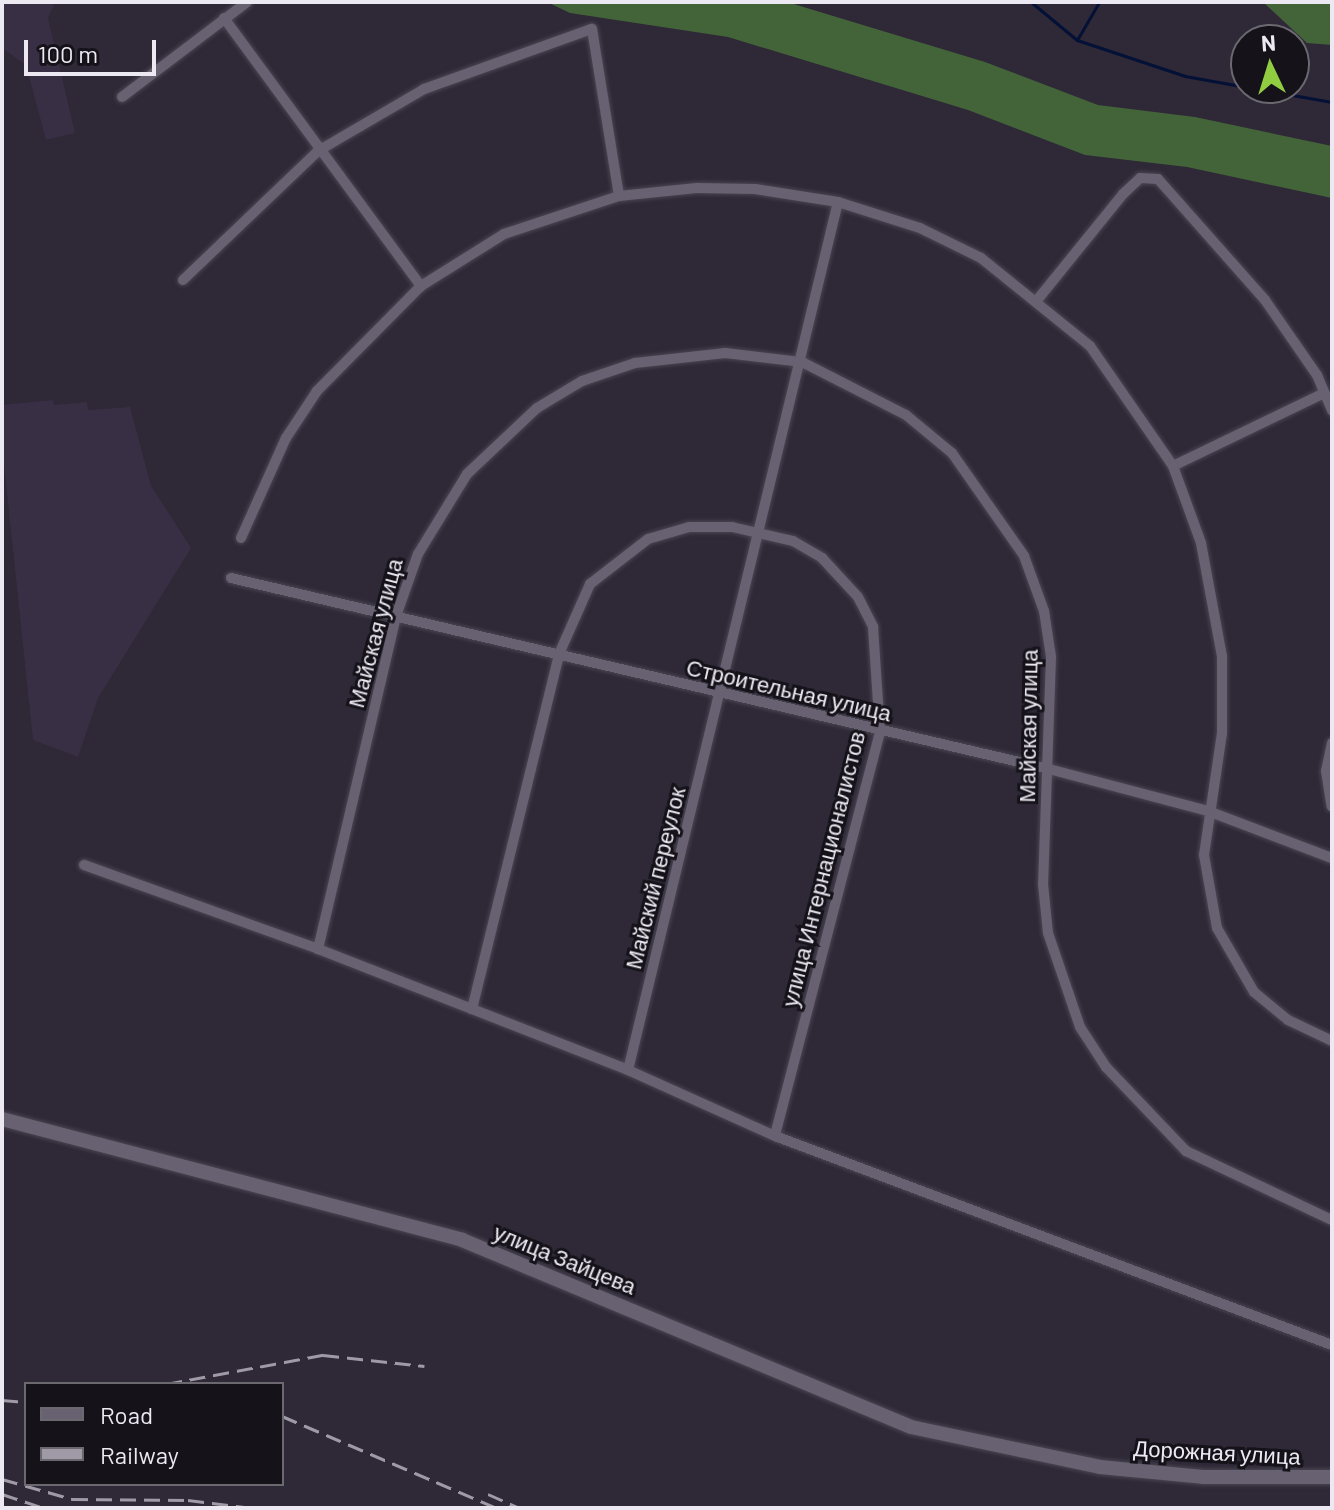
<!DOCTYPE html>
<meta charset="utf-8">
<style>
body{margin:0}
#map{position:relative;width:1334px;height:1510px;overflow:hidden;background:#2e2837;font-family:Barlow,sans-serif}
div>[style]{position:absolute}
.built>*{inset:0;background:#382f44}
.forest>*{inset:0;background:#436339}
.stream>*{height:3px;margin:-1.5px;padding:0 1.5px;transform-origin:1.5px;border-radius:1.5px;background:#041136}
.roads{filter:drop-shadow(0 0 2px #4a4551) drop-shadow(0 0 2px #4a4551)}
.street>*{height:10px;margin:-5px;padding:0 5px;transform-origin:5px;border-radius:5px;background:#686172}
.secondary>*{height:14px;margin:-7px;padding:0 7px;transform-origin:7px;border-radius:7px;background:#686172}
.rail>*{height:3px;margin-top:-1.5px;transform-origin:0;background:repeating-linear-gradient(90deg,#9f9aa6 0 16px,transparent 0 24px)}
span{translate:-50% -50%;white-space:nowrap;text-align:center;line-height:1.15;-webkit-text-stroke:6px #151219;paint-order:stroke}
.street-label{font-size:22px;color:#ede9f3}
.frame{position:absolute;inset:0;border:4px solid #ede9f3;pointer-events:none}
.legend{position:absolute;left:24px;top:1382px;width:260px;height:104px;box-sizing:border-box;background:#151219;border:2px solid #6b6870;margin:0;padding:10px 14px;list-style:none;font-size:24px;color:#ede9f3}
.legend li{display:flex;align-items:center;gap:16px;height:40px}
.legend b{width:40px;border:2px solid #6b6870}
.north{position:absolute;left:1230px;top:24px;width:80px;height:80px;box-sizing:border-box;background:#151219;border:2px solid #6b6870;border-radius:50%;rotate:356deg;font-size:22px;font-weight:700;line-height:32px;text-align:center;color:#ede9f3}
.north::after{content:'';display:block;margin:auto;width:28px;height:36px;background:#91cd40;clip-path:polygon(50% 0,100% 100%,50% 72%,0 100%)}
.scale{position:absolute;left:24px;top:40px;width:132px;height:36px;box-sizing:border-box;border:4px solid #ede9f3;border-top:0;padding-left:10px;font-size:24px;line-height:28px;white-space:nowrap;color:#ede9f3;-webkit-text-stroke:6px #151219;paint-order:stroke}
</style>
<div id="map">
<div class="built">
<div style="clip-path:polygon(2px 2px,55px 2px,48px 18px,75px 133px,46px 140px,26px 65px,2px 48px)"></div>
<div style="clip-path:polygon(53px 400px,54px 405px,87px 402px,88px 410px,130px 407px,151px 486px,191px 548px,98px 698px,78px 757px,33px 740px,2px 445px,2px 405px)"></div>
</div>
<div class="forest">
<div style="clip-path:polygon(547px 2px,787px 2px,985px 62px,1098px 105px,1195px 117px,1332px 146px,1332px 198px,1187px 167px,1085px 155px,968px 110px,728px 37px,570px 13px)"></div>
<div style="clip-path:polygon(1263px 2px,1332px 2px,1332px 45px,1307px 43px)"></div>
</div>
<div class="stream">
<div style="left:1031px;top:2px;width:60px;rotate:39.6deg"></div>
<div style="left:1077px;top:40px;width:114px;rotate:18.4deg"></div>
<div style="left:1185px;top:76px;width:62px;rotate:10.2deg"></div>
<div style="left:1077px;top:40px;width:44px;rotate:-59.9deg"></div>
<div style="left:1252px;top:88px;width:81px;rotate:9.9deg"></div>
</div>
<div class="roads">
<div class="street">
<div style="left:224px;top:18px;width:333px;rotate:53.7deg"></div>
<div style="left:122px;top:97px;width:157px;rotate:-37.2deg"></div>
<div style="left:183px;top:280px;width:187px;rotate:-43.7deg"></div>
<div style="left:318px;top:151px;width:123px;rotate:-30.3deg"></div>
<div style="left:424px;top:89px;width:178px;rotate:-19.7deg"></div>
<div style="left:592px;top:29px;width:169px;rotate:80.8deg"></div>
<div style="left:1038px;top:299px;width:135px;rotate:-51deg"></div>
<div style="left:1123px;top:194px;width:23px;rotate:-43deg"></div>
<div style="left:1140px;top:178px;width:18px;rotate:3deg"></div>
<div style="left:1158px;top:179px;width:162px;rotate:48.5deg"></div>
<div style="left:1265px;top:300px;width:91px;rotate:55.3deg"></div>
<div style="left:1317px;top:375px;width:39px;rotate:67deg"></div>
<div style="left:1173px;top:466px;width:168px;rotate:-25.8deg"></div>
<div style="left:241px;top:538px;width:110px;rotate:-65.8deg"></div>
<div style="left:286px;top:438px;width:56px;rotate:-56.6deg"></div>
<div style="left:317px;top:391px;width:148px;rotate:-45.3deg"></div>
<div style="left:421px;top:286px;width:98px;rotate:-32.1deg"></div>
<div style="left:504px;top:234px;width:121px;rotate:-18.3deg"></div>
<div style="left:619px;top:196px;width:78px;rotate:-5.9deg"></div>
<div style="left:697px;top:188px;width:58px;rotate:1deg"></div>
<div style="left:755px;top:189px;width:84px;rotate:8.9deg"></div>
<div style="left:838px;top:202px;width:86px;rotate:17.6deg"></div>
<div style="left:920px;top:228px;width:68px;rotate:26.2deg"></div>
<div style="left:981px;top:258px;width:140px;rotate:38.9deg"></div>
<div style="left:1090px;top:346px;width:146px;rotate:55.3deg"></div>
<div style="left:1173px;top:466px;width:82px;rotate:70deg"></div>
<div style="left:1201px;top:543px;width:115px;rotate:79.5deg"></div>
<div style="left:1222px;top:656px;width:77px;rotate:90deg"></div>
<div style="left:1222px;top:733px;width:123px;rotate:98.4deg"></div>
<div style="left:1204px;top:855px;width:74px;rotate:79.9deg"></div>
<div style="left:1217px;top:928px;width:74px;rotate:60deg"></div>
<div style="left:1254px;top:992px;width:44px;rotate:39.5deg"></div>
<div style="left:1288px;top:1020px;width:49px;rotate:25.5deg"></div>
<div style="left:231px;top:578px;width:840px;rotate:13.14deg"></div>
<div style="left:1049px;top:769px;width:164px;rotate:14.8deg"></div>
<div style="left:1208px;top:811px;width:133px;rotate:20.8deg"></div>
<div style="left:1332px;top:743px;width:29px;rotate:102deg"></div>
<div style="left:1326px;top:771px;width:36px;rotate:81deg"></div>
<div style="left:84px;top:865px;width:249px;rotate:19.7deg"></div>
<div style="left:318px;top:949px;width:333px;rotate:21.3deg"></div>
<div style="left:628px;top:1070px;width:161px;rotate:24.2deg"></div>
<div style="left:775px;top:1136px;width:595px;rotate:20.57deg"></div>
<div style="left:318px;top:949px;width:342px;rotate:-76.8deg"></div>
<div style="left:396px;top:616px;width:66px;rotate:-70.5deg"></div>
<div style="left:418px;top:554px;width:94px;rotate:-58.5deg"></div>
<div style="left:467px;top:474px;width:96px;rotate:-43.3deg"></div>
<div style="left:537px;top:408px;width:52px;rotate:-31deg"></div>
<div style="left:582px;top:381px;width:56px;rotate:-18.8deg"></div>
<div style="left:635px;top:363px;width:91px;rotate:-6.3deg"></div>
<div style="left:725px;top:353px;width:78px;rotate:6.7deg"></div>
<div style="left:802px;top:362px;width:117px;rotate:27deg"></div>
<div style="left:906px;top:415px;width:60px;rotate:39.6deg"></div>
<div style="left:952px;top:453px;width:126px;rotate:55deg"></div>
<div style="left:1024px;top:556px;width:59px;rotate:70deg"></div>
<div style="left:1044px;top:611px;width:47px;rotate:81.3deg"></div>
<div style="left:1051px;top:657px;width:227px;rotate:92deg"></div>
<div style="left:1043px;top:884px;width:49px;rotate:84.2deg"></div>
<div style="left:1048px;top:933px;width:99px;rotate:71.2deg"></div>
<div style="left:1080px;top:1027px;width:48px;rotate:57deg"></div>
<div style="left:1106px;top:1067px;width:116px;rotate:46.4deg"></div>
<div style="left:1186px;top:1151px;width:161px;rotate:25.3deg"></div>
<div style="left:472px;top:1009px;width:366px;rotate:-76.2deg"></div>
<div style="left:559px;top:654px;width:77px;rotate:-66.1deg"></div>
<div style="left:590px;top:584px;width:73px;rotate:-37.8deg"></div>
<div style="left:648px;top:539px;width:43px;rotate:-16.3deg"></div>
<div style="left:689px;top:527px;width:43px"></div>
<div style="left:732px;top:527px;width:63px;rotate:12.9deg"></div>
<div style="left:793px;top:541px;width:34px;rotate:30deg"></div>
<div style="left:822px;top:558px;width:53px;rotate:47.3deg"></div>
<div style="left:858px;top:597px;width:34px;rotate:63deg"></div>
<div style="left:873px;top:627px;width:105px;rotate:86.2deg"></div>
<div style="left:880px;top:732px;width:417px;rotate:104.6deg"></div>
<div style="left:628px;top:1070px;width:893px;rotate:-76.4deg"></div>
</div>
<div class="secondary">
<div style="left:2px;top:1119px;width:476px;rotate:14.7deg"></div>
<div style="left:462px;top:1240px;width:486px;rotate:22.6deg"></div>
<div style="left:911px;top:1427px;width:193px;rotate:11.9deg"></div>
<div style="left:1100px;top:1467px;width:103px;rotate:5.5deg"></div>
<div style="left:1203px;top:1477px;width:129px"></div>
</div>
</div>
<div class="rail">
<div style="left:166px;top:1384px;width:160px;rotate:-10.5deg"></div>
<div style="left:323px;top:1355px;width:102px;rotate:6.2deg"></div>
<div style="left:2px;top:1400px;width:24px;rotate:5deg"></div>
<div style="left:282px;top:1416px;width:234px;rotate:23.2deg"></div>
<div style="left:2px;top:1479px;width:73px;rotate:15.9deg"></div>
<div style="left:72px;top:1499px;width:116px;rotate:0.5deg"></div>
<div style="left:188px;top:1500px;width:65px;rotate:7deg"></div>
<div style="left:2px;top:1494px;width:44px;rotate:18.4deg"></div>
<div style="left:488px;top:1494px;width:35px;rotate:24deg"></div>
</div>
<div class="street-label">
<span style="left:375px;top:633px;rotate:-75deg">Майская улица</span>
<span style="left:789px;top:690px;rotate:13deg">Строительная улица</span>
<span style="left:1028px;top:726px;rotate:-89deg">Майская улица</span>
<span style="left:823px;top:869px;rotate:-76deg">улица Интернационалистов</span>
<span style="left:655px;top:878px;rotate:-76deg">Майский переулок</span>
<span style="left:565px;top:1259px;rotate:22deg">улица Зайцева</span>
<span style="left:1217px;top:1452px;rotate:3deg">Дорожная улица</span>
</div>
<div class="frame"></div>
<ul class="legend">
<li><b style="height:10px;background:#686172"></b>Road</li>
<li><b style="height:10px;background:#9f9aa6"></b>Railway</li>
</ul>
<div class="north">N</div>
<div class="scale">100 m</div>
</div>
